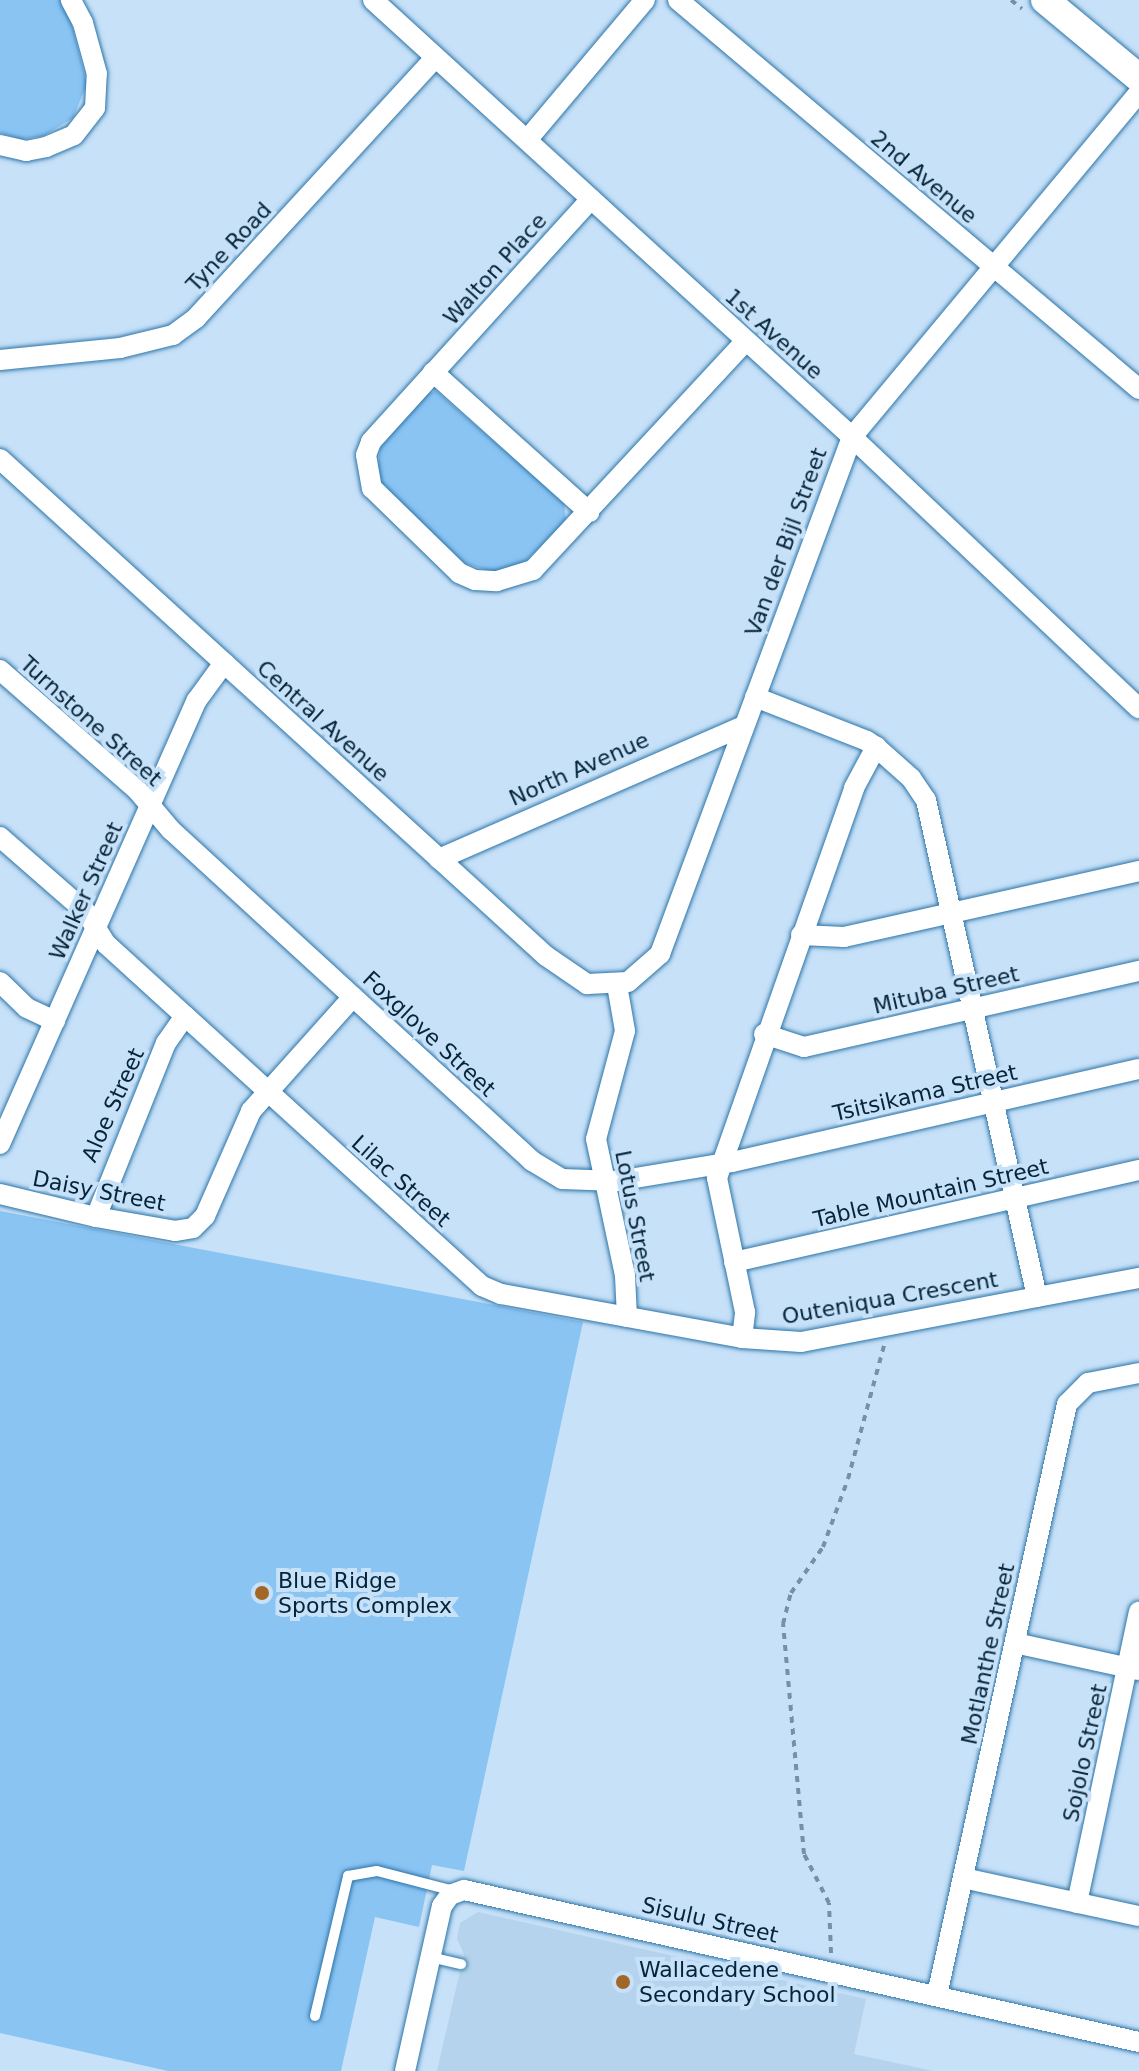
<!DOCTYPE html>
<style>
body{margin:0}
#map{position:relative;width:1139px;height:2071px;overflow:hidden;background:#c6e1f8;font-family:"DejaVu Sans",sans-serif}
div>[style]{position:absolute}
.built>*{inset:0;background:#b5d3ec}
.green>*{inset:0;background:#8ac4f3}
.path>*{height:4px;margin-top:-2px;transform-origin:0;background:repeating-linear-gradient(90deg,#7491a7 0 6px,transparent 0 12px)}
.roads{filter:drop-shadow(0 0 2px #2d75a9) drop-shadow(0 0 2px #2d75a9)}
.service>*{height:10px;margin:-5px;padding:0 5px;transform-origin:5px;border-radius:5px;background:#fff}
.minor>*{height:20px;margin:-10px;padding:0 10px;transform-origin:10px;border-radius:10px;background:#fff}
.secondary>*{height:28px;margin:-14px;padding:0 14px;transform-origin:14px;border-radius:14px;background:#fff}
.dots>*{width:22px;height:22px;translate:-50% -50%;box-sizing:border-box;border:4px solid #c6e1f8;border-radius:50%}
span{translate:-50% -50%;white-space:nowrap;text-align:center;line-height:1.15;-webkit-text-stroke:8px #c6e1f8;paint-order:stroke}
.street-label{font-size:22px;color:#052439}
.poi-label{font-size:22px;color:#052439}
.left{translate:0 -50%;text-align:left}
</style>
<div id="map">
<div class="built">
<div style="clip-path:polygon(478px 1912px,866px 1999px,854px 2054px,933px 2071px,437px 2071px,464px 1954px,457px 1939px,460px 1923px)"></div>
</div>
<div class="green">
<div style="clip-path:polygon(0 0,63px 0,69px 14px,87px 84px,73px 118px,43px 136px,22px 139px,0 133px)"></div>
<div style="clip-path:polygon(436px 391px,564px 503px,566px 520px,521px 566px,496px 573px,464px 563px,385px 489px,377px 473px,380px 449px,388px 435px,426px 394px)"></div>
<div style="clip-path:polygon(0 1211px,583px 1322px,464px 1871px,432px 1865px,419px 1927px,375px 1917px,341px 2071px,168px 2071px,0 2033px)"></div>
</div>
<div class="path">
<div style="left:1011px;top:0;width:14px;rotate:39deg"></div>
<div style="left:831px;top:1953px;width:50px;rotate:-92.3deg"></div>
<div style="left:829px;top:1903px;width:55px;rotate:-117deg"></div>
<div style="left:804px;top:1854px;width:231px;rotate:-95.2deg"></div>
<div style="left:783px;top:1624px;width:32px;rotate:-76deg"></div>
<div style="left:791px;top:1593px;width:56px;rotate:-55.2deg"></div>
<div style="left:823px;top:1547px;width:72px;rotate:-69.8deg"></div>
<div style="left:848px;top:1479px;width:138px;rotate:-74.9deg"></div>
</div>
<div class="roads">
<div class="service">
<div style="left:430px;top:1957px;width:32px;rotate:13deg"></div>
<div style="left:315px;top:2016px;width:144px;rotate:-76.7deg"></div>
<div style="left:348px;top:1876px;width:29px;rotate:-10deg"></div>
<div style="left:377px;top:1871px;width:80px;rotate:14.6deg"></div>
</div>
<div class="minor">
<div style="left:373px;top:0;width:648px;rotate:42.37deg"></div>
<div style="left:852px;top:437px;width:395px;rotate:43.4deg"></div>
<div style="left:678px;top:0;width:603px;rotate:40.16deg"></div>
<div style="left:527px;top:140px;width:183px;rotate:-49.9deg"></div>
<div style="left:0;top:145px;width:27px;rotate:13deg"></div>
<div style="left:26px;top:151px;width:20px;rotate:-11deg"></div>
<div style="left:46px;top:147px;width:30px;rotate:-23deg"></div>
<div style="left:74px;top:135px;width:34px;rotate:-52deg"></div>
<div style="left:95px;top:108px;width:34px;rotate:-87deg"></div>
<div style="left:97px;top:74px;width:53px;rotate:-105.4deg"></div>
<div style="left:83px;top:23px;width:26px;rotate:-118deg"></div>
<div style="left:591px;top:199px;width:328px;rotate:132.2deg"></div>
<div style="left:371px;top:442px;width:14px;rotate:111deg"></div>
<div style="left:366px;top:455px;width:34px;rotate:80deg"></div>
<div style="left:372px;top:488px;width:122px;rotate:44.3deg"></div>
<div style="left:459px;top:573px;width:17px;rotate:24deg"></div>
<div style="left:475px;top:580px;width:22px;rotate:3deg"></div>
<div style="left:497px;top:581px;width:38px;rotate:-17deg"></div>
<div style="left:533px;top:570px;width:311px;rotate:-47.1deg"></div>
<div style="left:0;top:360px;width:121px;rotate:-5.7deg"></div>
<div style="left:120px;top:348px;width:55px;rotate:-13.8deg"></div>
<div style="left:173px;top:335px;width:29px;rotate:-36deg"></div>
<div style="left:196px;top:318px;width:353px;rotate:-47.4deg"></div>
<div style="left:433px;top:372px;width:210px;rotate:41.9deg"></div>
<div style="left:0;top:459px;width:738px;rotate:42.31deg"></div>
<div style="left:546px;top:956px;width:50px;rotate:34.3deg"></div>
<div style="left:587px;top:984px;width:41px;rotate:-2.8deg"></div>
<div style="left:628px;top:982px;width:43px;rotate:-41.2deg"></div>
<div style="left:660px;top:954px;width:552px;rotate:-69.63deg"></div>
<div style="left:852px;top:437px;width:449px;rotate:-50.2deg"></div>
<div style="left:0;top:670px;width:184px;rotate:41.2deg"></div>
<div style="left:138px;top:791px;width:51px;rotate:49.8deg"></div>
<div style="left:171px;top:830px;width:490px;rotate:42.5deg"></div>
<div style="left:532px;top:1161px;width:35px;rotate:31deg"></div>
<div style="left:562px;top:1179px;width:55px;rotate:2.1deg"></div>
<div style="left:617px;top:1181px;width:117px;rotate:-9.4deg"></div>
<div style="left:732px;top:1162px;width:417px;rotate:-12.9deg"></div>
<div style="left:755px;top:697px;width:120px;rotate:21.4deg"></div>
<div style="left:867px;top:741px;width:11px;rotate:34deg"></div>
<div style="left:876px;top:747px;width:47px;rotate:41.5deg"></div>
<div style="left:911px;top:778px;width:27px;rotate:56deg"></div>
<div style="left:926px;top:800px;width:509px;rotate:77.41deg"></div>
<div style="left:1037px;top:1297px;width:240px;rotate:169.2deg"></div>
<div style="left:801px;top:1342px;width:59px;rotate:-176.1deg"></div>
<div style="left:742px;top:1338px;width:26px;rotate:-83deg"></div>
<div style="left:745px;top:1312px;width:137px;rotate:-101.8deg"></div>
<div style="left:717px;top:1178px;width:413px;rotate:-70.6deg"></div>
<div style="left:854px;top:788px;width:47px;rotate:-61.8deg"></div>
<div style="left:0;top:837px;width:114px;rotate:41.1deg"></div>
<div style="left:86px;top:912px;width:38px;rotate:58deg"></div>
<div style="left:106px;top:944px;width:508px;rotate:42.29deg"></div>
<div style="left:482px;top:1286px;width:21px;rotate:23deg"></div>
<div style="left:501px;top:1294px;width:245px;rotate:10.3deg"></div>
<div style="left:439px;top:859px;width:330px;rotate:-23.6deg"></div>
<div style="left:801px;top:935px;width:43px;rotate:2.7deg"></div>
<div style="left:844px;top:937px;width:302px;rotate:-12.6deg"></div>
<div style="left:0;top:982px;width:37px;rotate:44deg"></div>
<div style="left:27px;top:1008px;width:31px;rotate:25deg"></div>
<div style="left:617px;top:985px;width:47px;rotate:80.1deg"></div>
<div style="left:625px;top:1031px;width:112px;rotate:105deg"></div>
<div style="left:596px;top:1139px;width:140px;rotate:78deg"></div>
<div style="left:625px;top:1276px;width:41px;rotate:87.2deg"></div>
<div style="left:764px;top:1034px;width:42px;rotate:18deg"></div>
<div style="left:804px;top:1047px;width:344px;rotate:-12.8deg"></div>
<div style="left:0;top:1144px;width:486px;rotate:-66.1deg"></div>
<div style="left:197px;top:700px;width:46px;rotate:-53.9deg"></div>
<div style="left:0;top:1194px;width:99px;rotate:13.5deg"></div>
<div style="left:96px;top:1217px;width:80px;rotate:10deg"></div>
<div style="left:175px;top:1231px;width:18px;rotate:-9deg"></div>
<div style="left:193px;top:1228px;width:17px;rotate:-45deg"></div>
<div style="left:205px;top:1216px;width:115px;rotate:-66.3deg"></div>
<div style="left:251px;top:1111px;width:153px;rotate:-48.2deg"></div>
<div style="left:96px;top:1217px;width:188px;rotate:-68.1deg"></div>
<div style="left:166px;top:1043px;width:33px;rotate:-55deg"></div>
<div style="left:734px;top:1262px;width:415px;rotate:-12.8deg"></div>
<div style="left:1037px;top:1297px;width:104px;rotate:-10.6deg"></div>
<div style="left:1015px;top:1643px;width:127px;rotate:12.3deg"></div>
<div style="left:963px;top:1878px;width:180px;rotate:12.2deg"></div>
<div style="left:1077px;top:1903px;width:298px;rotate:-78deg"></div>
<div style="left:937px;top:1995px;width:605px;rotate:-77.59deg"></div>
<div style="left:1067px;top:1404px;width:30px;rotate:-45deg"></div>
<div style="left:1088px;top:1383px;width:52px;rotate:-11.1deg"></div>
<div style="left:405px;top:2071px;width:169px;rotate:-77.4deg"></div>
<div style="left:442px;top:1906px;width:14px;rotate:-54deg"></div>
<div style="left:450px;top:1895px;width:15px;rotate:-20deg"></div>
<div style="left:464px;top:1890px;width:692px;rotate:12.69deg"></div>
</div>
<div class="secondary">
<div style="left:1045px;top:0;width:122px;rotate:39.7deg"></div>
</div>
</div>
<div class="dots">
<div style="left:262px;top:1593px;background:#a26627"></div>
<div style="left:623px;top:1982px;background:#a26627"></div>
</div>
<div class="street-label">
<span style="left:924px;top:177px;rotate:40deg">2nd Avenue</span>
<span style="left:229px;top:247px;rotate:-47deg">Tyne Road</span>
<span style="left:495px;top:269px;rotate:-48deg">Walton Place</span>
<span style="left:774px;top:334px;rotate:42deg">1st Avenue</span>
<span style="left:786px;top:542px;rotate:-70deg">Van der Bijl Street</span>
<span style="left:91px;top:721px;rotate:42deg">Turnstone Street</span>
<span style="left:323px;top:721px;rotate:42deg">Central Avenue</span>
<span style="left:579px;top:769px;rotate:-24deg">North Avenue</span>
<span style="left:86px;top:891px;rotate:-66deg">Walker Street</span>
<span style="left:946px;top:990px;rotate:-13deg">Mituba Street</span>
<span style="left:429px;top:1034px;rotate:43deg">Foxglove Street</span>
<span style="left:925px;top:1093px;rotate:-13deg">Tsitsikama Street</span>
<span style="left:113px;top:1105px;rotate:-66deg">Aloe Street</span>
<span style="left:401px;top:1181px;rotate:42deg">Lilac Street</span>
<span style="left:99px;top:1191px;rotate:11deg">Daisy Street</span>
<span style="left:931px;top:1193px;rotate:-13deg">Table Mountain Street</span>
<span style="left:635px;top:1216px;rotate:79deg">Lotus Street</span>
<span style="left:890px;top:1298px;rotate:-10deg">Outeniqua Crescent</span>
<span style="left:988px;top:1654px;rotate:-78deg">Motlanthe Street</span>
<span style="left:1085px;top:1753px;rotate:-78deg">Sojolo Street</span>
<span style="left:710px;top:1920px;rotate:13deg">Sisulu Street</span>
</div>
<div class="poi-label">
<span class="left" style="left:278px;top:1593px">Blue Ridge<br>Sports Complex</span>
<span class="left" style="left:639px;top:1982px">Wallacedene<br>Secondary School</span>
</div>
</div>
